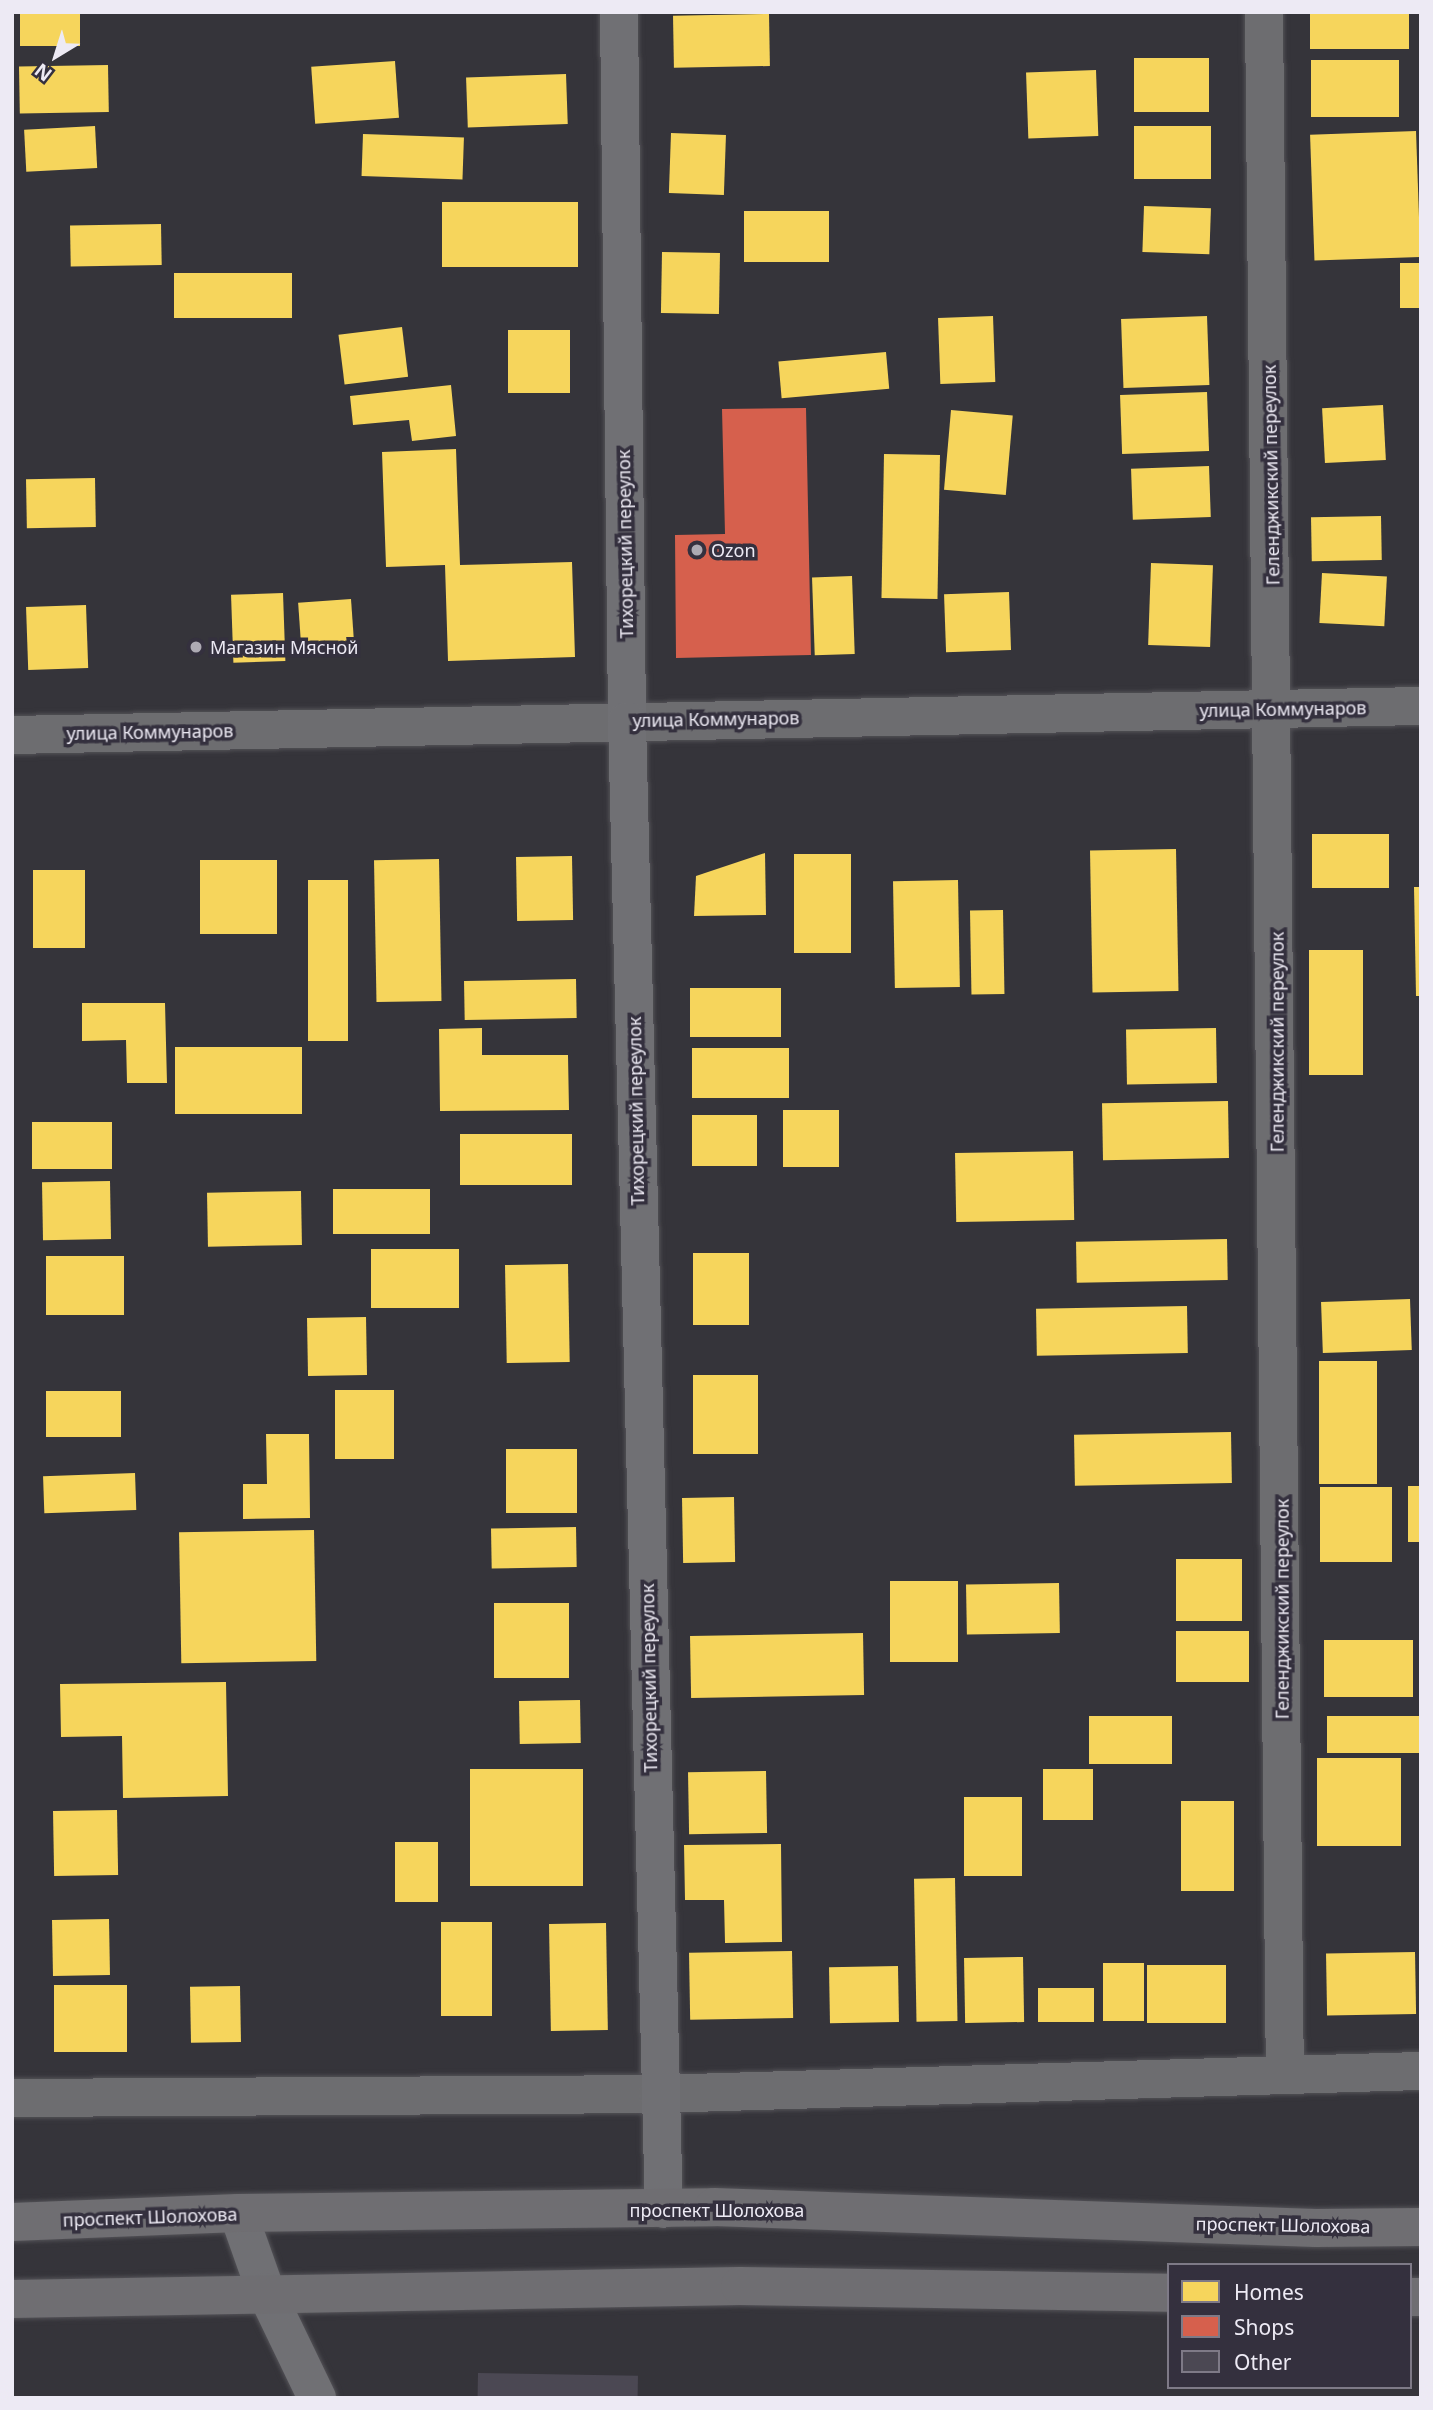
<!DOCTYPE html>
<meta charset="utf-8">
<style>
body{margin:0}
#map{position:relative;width:1433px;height:2410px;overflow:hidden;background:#35343a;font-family:"Noto Sans",sans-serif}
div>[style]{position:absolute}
.homes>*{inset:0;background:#f6d55c;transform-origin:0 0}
.shops>*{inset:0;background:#d6604d}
.building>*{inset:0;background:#4b4853;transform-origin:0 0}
.roads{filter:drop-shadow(0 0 2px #535257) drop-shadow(0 0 2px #535257)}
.street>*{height:38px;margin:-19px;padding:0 19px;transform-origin:19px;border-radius:19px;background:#6d6d70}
.secondary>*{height:38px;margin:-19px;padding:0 19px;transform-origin:19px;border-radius:19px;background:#707074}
.primary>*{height:38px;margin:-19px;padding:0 19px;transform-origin:19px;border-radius:19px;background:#6f6e72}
.dots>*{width:19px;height:19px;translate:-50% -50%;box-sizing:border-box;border:4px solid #34303e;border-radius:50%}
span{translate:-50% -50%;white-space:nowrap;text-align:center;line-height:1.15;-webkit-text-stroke:7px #34303e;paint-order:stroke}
.street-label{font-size:18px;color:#edeaf4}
.poi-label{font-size:18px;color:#edeaf4}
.left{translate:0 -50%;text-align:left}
.frame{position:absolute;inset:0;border:14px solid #edeaf4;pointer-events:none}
.legend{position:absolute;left:1167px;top:2263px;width:245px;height:126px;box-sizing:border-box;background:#34303e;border:2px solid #7e7a87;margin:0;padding:9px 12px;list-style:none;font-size:21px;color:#edeaf4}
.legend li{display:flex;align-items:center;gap:14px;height:35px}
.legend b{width:35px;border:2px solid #7e7a87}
.north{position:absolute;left:21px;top:21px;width:70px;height:70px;-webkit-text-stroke:5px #34303e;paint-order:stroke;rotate:218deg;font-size:19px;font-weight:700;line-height:28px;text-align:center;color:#edeaf4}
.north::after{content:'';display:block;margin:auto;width:24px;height:32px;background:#edeaf4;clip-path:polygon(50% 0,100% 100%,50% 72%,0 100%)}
</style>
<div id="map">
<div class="homes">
<div style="left:20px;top:12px;width:60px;height:34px"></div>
<div style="left:1310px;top:12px;width:99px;height:37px"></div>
<div style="left:769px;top:14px;width:52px;height:96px;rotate:89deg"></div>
<div style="left:1134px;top:58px;width:75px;height:54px"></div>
<div style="left:1311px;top:60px;width:88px;height:57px"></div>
<div style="left:395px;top:61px;width:57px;height:84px;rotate:86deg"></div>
<div style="left:108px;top:65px;width:47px;height:89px;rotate:89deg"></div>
<div style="left:1096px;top:70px;width:66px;height:70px;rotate:88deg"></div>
<div style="left:566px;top:74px;width:50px;height:100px;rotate:88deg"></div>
<div style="left:95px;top:126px;width:42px;height:71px;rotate:87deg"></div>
<div style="left:1211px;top:126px;width:53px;height:77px;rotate:90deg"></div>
<div style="left:1416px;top:131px;width:126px;height:106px;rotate:88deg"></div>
<div style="left:671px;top:133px;width:55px;height:60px;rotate:2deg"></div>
<div style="left:363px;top:134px;width:101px;height:42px;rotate:2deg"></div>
<div style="left:442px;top:202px;width:136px;height:65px"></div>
<div style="left:1144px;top:206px;width:67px;height:46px;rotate:2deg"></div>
<div style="left:829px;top:211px;width:51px;height:85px;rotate:90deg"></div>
<div style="left:161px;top:224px;width:41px;height:91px;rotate:89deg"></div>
<div style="left:662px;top:252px;width:58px;height:61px;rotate:1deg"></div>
<div style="left:1400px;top:263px;width:21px;height:45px"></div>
<div style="left:174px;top:273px;width:118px;height:45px"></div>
<div style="left:993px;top:316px;width:66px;height:55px;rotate:88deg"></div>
<div style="left:1207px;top:316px;width:69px;height:86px;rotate:88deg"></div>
<div style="left:402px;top:327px;width:50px;height:64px;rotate:83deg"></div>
<div style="left:508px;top:330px;width:62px;height:63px"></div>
<div style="left:886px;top:352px;width:37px;height:108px;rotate:85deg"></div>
<div style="clip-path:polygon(451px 385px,456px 436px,412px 441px,409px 420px,353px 425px,350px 396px)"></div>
<div style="left:1207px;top:392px;width:59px;height:87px;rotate:88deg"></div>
<div style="left:1383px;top:405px;width:55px;height:61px;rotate:87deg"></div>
<div style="left:951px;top:410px;width:62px;height:80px;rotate:5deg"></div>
<div style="clip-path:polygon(456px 449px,460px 565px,572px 562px,575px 657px,448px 661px,445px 565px,386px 567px,382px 452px)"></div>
<div style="left:884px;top:454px;width:56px;height:144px;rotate:1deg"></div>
<div style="left:1209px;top:466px;width:51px;height:78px;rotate:88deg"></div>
<div style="left:95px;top:478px;width:49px;height:69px;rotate:89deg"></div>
<div style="left:1381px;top:516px;width:44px;height:70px;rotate:89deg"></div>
<div style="left:1151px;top:563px;width:62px;height:82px;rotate:2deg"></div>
<div style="left:1322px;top:573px;width:65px;height:50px;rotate:3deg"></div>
<div style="left:852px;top:576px;width:78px;height:40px;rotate:88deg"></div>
<div style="left:1009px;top:592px;width:58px;height:65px;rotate:88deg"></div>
<div style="left:283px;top:593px;width:68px;height:52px;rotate:88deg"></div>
<div style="left:351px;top:599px;width:54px;height:53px;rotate:86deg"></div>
<div style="left:86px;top:605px;width:63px;height:60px;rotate:88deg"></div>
<div style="left:1312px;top:834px;width:77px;height:54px"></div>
<div style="left:1176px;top:849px;width:142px;height:86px;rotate:89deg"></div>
<div style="clip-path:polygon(765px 853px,766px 915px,694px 916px,696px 876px)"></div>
<div style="left:794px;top:854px;width:57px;height:99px"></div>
<div style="left:572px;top:856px;width:64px;height:56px;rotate:89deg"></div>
<div style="left:439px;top:859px;width:142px;height:65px;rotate:89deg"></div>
<div style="left:200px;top:860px;width:77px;height:74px"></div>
<div style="left:85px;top:870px;width:78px;height:52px;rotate:90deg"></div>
<div style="left:308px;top:880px;width:40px;height:161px"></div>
<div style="left:958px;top:880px;width:107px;height:65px;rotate:89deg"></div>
<div style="clip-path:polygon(1414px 887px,1421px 887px,1421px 996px,1416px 996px)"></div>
<div style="left:1003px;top:910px;width:84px;height:33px;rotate:89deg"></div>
<div style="left:1309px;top:950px;width:54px;height:125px"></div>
<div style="left:576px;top:979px;width:39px;height:112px;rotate:89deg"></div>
<div style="left:690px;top:988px;width:91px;height:49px"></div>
<div style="clip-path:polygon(82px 1003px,165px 1003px,167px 1083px,127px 1083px,126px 1040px,82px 1041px)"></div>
<div style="clip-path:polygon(482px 1028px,482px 1055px,568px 1055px,569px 1110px,440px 1111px,439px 1029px)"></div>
<div style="left:1216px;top:1028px;width:55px;height:90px;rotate:89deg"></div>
<div style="left:175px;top:1047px;width:127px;height:67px"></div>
<div style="left:789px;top:1048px;width:50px;height:97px;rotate:90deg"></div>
<div style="left:1228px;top:1101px;width:57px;height:126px;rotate:89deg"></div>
<div style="left:783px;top:1110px;width:56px;height:57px"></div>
<div style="left:692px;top:1115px;width:65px;height:51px"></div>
<div style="left:32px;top:1122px;width:80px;height:47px"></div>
<div style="left:572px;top:1134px;width:51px;height:112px;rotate:90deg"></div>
<div style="left:1073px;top:1151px;width:69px;height:118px;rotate:89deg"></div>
<div style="left:110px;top:1181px;width:58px;height:68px;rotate:89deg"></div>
<div style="left:430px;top:1189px;width:45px;height:97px;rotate:90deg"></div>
<div style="left:301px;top:1191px;width:54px;height:94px;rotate:89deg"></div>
<div style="left:1227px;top:1239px;width:41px;height:151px;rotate:89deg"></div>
<div style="left:371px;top:1249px;width:88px;height:59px"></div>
<div style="left:693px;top:1253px;width:56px;height:72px"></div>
<div style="left:124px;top:1256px;width:59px;height:78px;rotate:90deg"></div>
<div style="left:568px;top:1264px;width:98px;height:63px;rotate:89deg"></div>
<div style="left:1410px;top:1299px;width:51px;height:89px;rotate:88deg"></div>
<div style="left:1187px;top:1306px;width:47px;height:151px;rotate:89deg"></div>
<div style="left:366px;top:1317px;width:58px;height:59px;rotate:89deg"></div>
<div style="left:1319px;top:1361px;width:58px;height:123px"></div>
<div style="left:693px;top:1375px;width:65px;height:79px"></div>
<div style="left:335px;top:1390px;width:59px;height:69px"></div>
<div style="left:121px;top:1391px;width:46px;height:75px;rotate:90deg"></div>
<div style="left:1231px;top:1432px;width:51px;height:157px;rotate:89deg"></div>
<div style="clip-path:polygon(266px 1434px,309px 1434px,310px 1518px,243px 1519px,243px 1484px,267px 1484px)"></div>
<div style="left:506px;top:1449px;width:71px;height:64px"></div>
<div style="left:135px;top:1473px;width:37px;height:92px;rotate:88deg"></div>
<div style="left:1408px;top:1486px;width:13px;height:56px"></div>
<div style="left:1392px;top:1487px;width:75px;height:72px;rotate:90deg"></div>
<div style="left:734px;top:1497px;width:65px;height:52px;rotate:89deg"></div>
<div style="left:576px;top:1527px;width:40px;height:85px;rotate:89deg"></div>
<div style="left:314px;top:1530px;width:131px;height:135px;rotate:89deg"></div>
<div style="left:1176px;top:1559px;width:66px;height:62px"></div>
<div style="left:890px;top:1581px;width:68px;height:81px"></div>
<div style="left:1059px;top:1583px;width:50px;height:93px;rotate:89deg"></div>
<div style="left:494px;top:1603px;width:75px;height:75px"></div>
<div style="left:1176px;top:1631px;width:73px;height:51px"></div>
<div style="left:863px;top:1633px;width:62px;height:173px;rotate:89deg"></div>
<div style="left:1324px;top:1640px;width:89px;height:57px"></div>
<div style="clip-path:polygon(226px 1682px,228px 1796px,123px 1798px,122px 1736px,61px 1737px,60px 1684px)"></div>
<div style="left:580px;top:1700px;width:43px;height:61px;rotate:89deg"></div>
<div style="left:1172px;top:1716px;width:48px;height:83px;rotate:90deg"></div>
<div style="left:1421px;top:1716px;width:37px;height:94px;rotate:90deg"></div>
<div style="left:1317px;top:1758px;width:84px;height:88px"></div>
<div style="left:583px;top:1769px;width:117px;height:113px;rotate:90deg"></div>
<div style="left:1043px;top:1769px;width:50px;height:51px"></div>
<div style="left:766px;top:1771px;width:62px;height:78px;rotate:89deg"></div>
<div style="left:1022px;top:1797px;width:79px;height:58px;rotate:90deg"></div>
<div style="left:1181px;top:1801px;width:53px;height:90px"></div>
<div style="left:117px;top:1810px;width:65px;height:64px;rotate:89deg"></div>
<div style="left:395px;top:1842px;width:43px;height:60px"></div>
<div style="clip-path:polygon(781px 1844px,782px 1942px,725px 1943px,724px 1900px,685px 1900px,684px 1845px)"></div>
<div style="left:955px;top:1878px;width:143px;height:41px;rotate:89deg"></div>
<div style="left:109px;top:1919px;width:56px;height:57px;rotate:89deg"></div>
<div style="left:441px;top:1922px;width:51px;height:94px"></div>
<div style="left:606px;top:1923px;width:107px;height:57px;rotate:89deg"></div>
<div style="left:792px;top:1951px;width:67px;height:103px;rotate:89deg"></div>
<div style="left:1415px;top:1952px;width:62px;height:89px;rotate:89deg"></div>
<div style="left:1023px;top:1957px;width:65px;height:59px;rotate:89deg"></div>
<div style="left:1144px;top:1963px;width:58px;height:41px;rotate:90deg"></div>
<div style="left:1147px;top:1965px;width:79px;height:58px"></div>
<div style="left:898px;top:1966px;width:56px;height:69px;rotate:89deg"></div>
<div style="left:127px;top:1985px;width:67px;height:73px;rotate:90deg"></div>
<div style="left:240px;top:1986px;width:56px;height:50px;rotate:89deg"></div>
<div style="left:1094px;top:1988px;width:34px;height:56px;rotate:90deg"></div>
</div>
<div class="shops">
<div style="clip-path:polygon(806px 408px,811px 655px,676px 658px,675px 535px,725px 534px,722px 409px)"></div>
</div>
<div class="building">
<div style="left:478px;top:2373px;width:160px;height:25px;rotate:1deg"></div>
</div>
<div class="roads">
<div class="street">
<div style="left:1264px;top:12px;width:2060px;rotate:89.42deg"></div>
<div style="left:12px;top:735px;width:1409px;rotate:-1.18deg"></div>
<div style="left:12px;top:2098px;width:646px;rotate:-0.35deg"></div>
<div style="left:658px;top:2094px;width:763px;rotate:-1.73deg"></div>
</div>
<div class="secondary">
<div style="left:619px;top:12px;width:709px;rotate:89.35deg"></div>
<div style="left:627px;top:721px;width:1488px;rotate:88.58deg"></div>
<div style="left:238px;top:2213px;width:84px;rotate:70.5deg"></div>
<div style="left:266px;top:2292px;width:118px;rotate:64.3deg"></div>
</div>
<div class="primary">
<div style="left:12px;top:2222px;width:226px;rotate:-2.3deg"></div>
<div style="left:238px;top:2213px;width:476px;rotate:-0.7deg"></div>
<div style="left:714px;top:2207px;width:602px;rotate:2deg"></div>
<div style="left:1316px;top:2228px;width:105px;rotate:-0.5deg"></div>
<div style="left:1410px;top:2297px;width:11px"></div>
<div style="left:12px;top:2299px;width:728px;rotate:-1.02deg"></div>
<div style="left:740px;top:2286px;width:429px;rotate:0.9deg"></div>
</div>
</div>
<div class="dots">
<div style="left:697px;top:550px;background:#adaab3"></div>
<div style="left:196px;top:647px;background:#adaab3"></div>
</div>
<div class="street-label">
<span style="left:1271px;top:475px;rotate:-91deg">Геленджикский переулок</span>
<span style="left:625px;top:544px;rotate:-91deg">Тихорецкий переулок</span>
<span style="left:1283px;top:709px;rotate:-1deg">улица Коммунаров</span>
<span style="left:716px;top:719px;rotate:-1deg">улица Коммунаров</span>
<span style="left:150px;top:732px;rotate:-1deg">улица Коммунаров</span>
<span style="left:1277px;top:1042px;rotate:-90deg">Геленджикский переулок</span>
<span style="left:636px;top:1111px;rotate:-91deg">Тихорецкий переулок</span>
<span style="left:1282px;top:1609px;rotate:-90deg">Геленджикский переулок</span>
<span style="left:649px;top:1678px;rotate:-91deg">Тихорецкий переулок</span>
<span style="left:717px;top:2210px">проспект Шолохова</span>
<span style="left:150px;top:2217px;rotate:-2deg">проспект Шолохова</span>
<span style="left:1283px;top:2225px;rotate:1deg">проспект Шолохова</span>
</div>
<div class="poi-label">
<span class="left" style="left:711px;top:550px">Ozon</span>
<span class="left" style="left:210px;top:647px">Магазин Мясной</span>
</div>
<div class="frame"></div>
<ul class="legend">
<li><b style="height:19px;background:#f6d55c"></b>Homes</li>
<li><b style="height:19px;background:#d6604d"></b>Shops</li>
<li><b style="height:19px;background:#4b4853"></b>Other</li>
</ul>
<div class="north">N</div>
</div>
